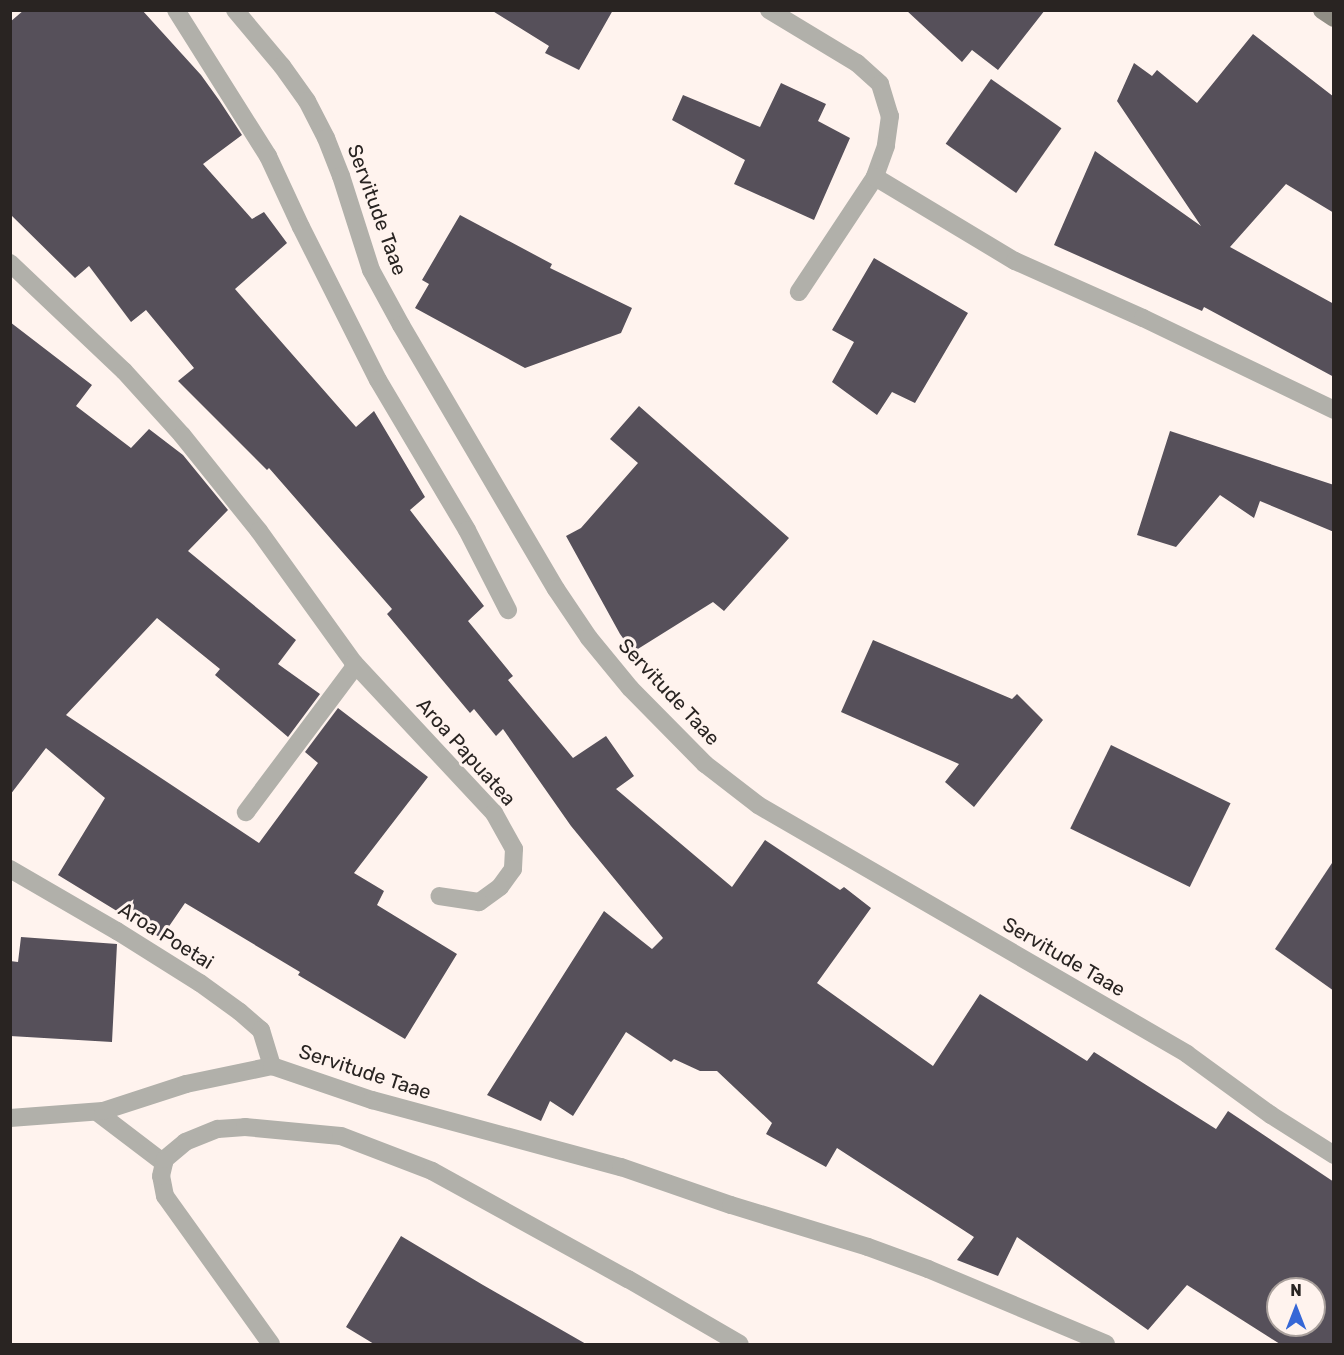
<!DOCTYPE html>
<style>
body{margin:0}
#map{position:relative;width:1344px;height:1355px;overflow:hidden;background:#fff3ee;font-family:Rubik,sans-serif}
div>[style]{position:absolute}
.building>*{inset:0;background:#56505a;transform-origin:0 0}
.street>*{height:18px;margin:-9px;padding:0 9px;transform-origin:9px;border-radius:9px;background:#b1b0aa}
.secondary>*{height:18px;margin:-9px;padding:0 9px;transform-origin:9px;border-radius:9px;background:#908e85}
span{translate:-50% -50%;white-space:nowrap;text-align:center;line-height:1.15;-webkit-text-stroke:6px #fff3ee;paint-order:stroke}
.street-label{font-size:20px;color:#292422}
.frame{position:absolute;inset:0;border:12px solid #292422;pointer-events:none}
.north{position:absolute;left:1266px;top:1277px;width:60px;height:60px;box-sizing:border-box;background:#fff3ee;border:2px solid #a9a09c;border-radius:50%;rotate:0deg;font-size:16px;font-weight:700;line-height:24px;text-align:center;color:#292422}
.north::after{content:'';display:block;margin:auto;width:21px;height:27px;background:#3667d6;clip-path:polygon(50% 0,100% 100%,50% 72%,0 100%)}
</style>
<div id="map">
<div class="building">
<div style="clip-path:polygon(evenodd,24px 10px,142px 10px,201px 75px,219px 100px,242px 135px,203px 164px,252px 219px,264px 212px,287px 243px,235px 289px,356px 427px,374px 411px,425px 497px,410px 510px,484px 606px,468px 621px,513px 676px,508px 680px,573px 758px,606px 736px,634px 776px,616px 789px,732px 887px,765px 840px,840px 890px,844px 887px,871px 908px,817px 983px,933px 1066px,980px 994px,1087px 1061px,1094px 1052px,1216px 1129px,1228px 1111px,1334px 1182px,1334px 1344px,1280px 1344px,1187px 1285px,1148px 1330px,1017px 1237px,998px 1276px,957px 1260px,974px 1237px,837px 1148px,826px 1167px,766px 1134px,772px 1123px,717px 1071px,700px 1071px,674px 1059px,671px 1062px,626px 1032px,573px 1116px,550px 1101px,541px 1121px,487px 1095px,604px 911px,652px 949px,663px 938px,571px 826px,503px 729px,496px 736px,474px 709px,470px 713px,387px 614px,392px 609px,269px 468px,267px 470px,178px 381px,194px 368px,146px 310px,131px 322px,89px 266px,75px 278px,10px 214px,10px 22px,24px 10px,1278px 1289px,1314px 1289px,1314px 1325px,1278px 1325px,1278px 1289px)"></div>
<div style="clip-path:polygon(491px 10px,613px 10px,579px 70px,545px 53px,549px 46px)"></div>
<div style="clip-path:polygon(906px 10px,1045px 10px,998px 70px,972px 50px,962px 62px)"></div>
<div style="clip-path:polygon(1253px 34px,1334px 97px,1334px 213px,1286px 184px,1230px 247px,1334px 304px,1334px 377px,1204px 307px,1202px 311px,1054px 245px,1095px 151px,1201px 226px,1117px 101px,1134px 63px,1152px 76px,1157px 70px,1197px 103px)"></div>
<div style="left:991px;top:79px;width:86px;height:79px;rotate:35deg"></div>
<div style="clip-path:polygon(781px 83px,826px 104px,818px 121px,850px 138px,814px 220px,734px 184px,745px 160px,672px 120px,683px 95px,760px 127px)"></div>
<div style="clip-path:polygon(460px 215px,552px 264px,550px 268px,632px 308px,621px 333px,525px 368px,415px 308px,429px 284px,422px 280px)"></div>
<div style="clip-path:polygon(874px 258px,968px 313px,915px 403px,892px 392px,877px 415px,832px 382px,854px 342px,832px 330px)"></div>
<div style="clip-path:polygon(10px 322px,92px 385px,76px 406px,131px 448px,149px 429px,183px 455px,228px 510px,188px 551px,296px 640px,278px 664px,320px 694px,288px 737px,215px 675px,220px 669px,157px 618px,66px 715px,259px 843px,318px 763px,305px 752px,338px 708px,428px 777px,354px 873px,384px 891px,377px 905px,457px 954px,405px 1039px,298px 975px,300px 972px,185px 903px,161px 938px,58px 875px,105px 798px,46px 748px,10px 795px)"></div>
<div style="clip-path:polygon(639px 406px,789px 538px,724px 611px,713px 602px,633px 652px,620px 634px,566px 536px,581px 528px,638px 463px,610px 439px)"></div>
<div style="clip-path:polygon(1170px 431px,1334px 485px,1334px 532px,1260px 501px,1254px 518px,1220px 495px,1176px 547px,1137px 535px)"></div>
<div style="clip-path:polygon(873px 640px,1012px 699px,1017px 694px,1043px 720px,974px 807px,945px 782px,959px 764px,841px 712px)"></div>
<div style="left:1111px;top:745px;width:133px;height:93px;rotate:26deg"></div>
<div style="clip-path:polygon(1334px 860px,1334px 991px,1275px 949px)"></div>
<div style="clip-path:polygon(21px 937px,117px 944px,112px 1042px,10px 1036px,10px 961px,18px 962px)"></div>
<div style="clip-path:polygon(401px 1236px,483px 1285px,586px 1344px,374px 1344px,346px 1327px)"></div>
</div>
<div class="street">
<div style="left:176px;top:10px;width:173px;rotate:57.8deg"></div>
<div style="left:268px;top:156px;width:78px;rotate:65.1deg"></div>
<div style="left:301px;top:227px;width:171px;rotate:63.3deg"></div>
<div style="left:378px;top:380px;width:174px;rotate:59.3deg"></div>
<div style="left:467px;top:530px;width:90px;rotate:62.9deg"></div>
<div style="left:235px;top:10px;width:73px;rotate:50deg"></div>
<div style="left:282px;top:66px;width:43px;rotate:54.5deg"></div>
<div style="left:307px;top:101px;width:42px;rotate:62.8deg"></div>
<div style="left:326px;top:138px;width:41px;rotate:68.5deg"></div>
<div style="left:341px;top:176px;width:99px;rotate:72.3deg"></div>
<div style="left:371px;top:270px;width:63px;rotate:61.4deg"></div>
<div style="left:401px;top:325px;width:306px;rotate:59.6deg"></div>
<div style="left:556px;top:589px;width:59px;rotate:56deg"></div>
<div style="left:589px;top:638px;width:65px;rotate:50.6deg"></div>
<div style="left:630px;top:688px;width:107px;rotate:45.4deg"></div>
<div style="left:705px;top:764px;width:67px;rotate:37.7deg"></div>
<div style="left:758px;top:805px;width:496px;rotate:30.1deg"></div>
<div style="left:1187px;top:1054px;width:104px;rotate:36deg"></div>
<div style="left:1271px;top:1115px;width:75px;rotate:32.4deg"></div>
<div style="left:769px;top:10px;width:103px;rotate:31.1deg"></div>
<div style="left:857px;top:63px;width:31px;rotate:42deg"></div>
<div style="left:880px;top:84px;width:34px;rotate:73deg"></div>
<div style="left:890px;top:116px;width:30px;rotate:98deg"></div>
<div style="left:886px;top:146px;width:33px;rotate:110deg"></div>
<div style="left:875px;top:177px;width:138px;rotate:123.5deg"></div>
<div style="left:875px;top:177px;width:163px;rotate:31deg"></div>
<div style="left:1015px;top:261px;width:140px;rotate:24deg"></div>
<div style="left:1143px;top:318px;width:212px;rotate:25.7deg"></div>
<div style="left:10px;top:263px;width:157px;rotate:43.5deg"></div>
<div style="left:124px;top:371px;width:86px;rotate:47.8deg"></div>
<div style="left:182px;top:435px;width:123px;rotate:51.3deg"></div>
<div style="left:259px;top:531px;width:163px;rotate:54.3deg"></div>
<div style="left:354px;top:663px;width:6px;rotate:99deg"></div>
<div style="left:353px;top:669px;width:179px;rotate:126.8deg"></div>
<div style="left:354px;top:663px;width:205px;rotate:47deg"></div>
<div style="left:494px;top:813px;width:41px;rotate:60.9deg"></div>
<div style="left:514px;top:849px;width:20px;rotate:93deg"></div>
<div style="left:513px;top:869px;width:22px;rotate:126deg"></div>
<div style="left:500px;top:887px;width:26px;rotate:144deg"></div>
<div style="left:479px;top:902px;width:40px;rotate:-171.5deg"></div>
<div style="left:10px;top:869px;width:124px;rotate:30.1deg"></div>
<div style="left:117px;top:931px;width:98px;rotate:32.1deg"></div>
<div style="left:200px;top:983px;width:49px;rotate:35.9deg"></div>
<div style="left:240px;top:1012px;width:28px;rotate:41deg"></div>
<div style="left:261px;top:1030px;width:38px;rotate:73deg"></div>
<div style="left:97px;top:1112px;width:84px;rotate:37.3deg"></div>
<div style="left:10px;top:1118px;width:93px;rotate:-4.3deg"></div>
<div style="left:103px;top:1111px;width:87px;rotate:-18deg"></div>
<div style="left:186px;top:1084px;width:88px;rotate:-11.8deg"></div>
<div style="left:272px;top:1066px;width:106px;rotate:18.8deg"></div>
<div style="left:372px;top:1100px;width:258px;rotate:15.1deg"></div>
<div style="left:621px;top:1167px;width:116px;rotate:19.1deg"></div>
<div style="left:731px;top:1205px;width:143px;rotate:17deg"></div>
<div style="left:868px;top:1247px;width:64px;rotate:20.1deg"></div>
<div style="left:928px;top:1269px;width:193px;rotate:22.8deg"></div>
<div style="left:271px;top:1344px;width:182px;rotate:-125.6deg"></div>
<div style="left:165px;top:1196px;width:20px;rotate:-101deg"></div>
<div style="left:161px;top:1176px;width:17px;rotate:-77deg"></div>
<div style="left:165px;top:1159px;width:26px;rotate:-40deg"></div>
<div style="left:185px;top:1142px;width:35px;rotate:-22deg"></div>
<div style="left:218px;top:1129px;width:27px;rotate:-4deg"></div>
<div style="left:245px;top:1127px;width:96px;rotate:5.4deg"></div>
<div style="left:341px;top:1136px;width:97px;rotate:21deg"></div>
<div style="left:432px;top:1171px;width:224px;rotate:28.9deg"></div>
<div style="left:628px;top:1279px;width:129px;rotate:30.1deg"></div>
</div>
<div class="secondary">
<div style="left:1322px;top:10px;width:14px;rotate:34deg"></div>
</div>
<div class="street-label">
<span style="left:377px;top:210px;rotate:70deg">Servitude Taae</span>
<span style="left:669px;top:692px;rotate:47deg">Servitude Taae</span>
<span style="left:466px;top:752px;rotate:48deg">Aroa Papuatea</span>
<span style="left:166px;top:936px;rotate:32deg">Aroa Poetai</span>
<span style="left:1064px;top:957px;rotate:30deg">Servitude Taae</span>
<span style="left:365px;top:1072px;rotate:18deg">Servitude Taae</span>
</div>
<div class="frame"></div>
<div class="north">N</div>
</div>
